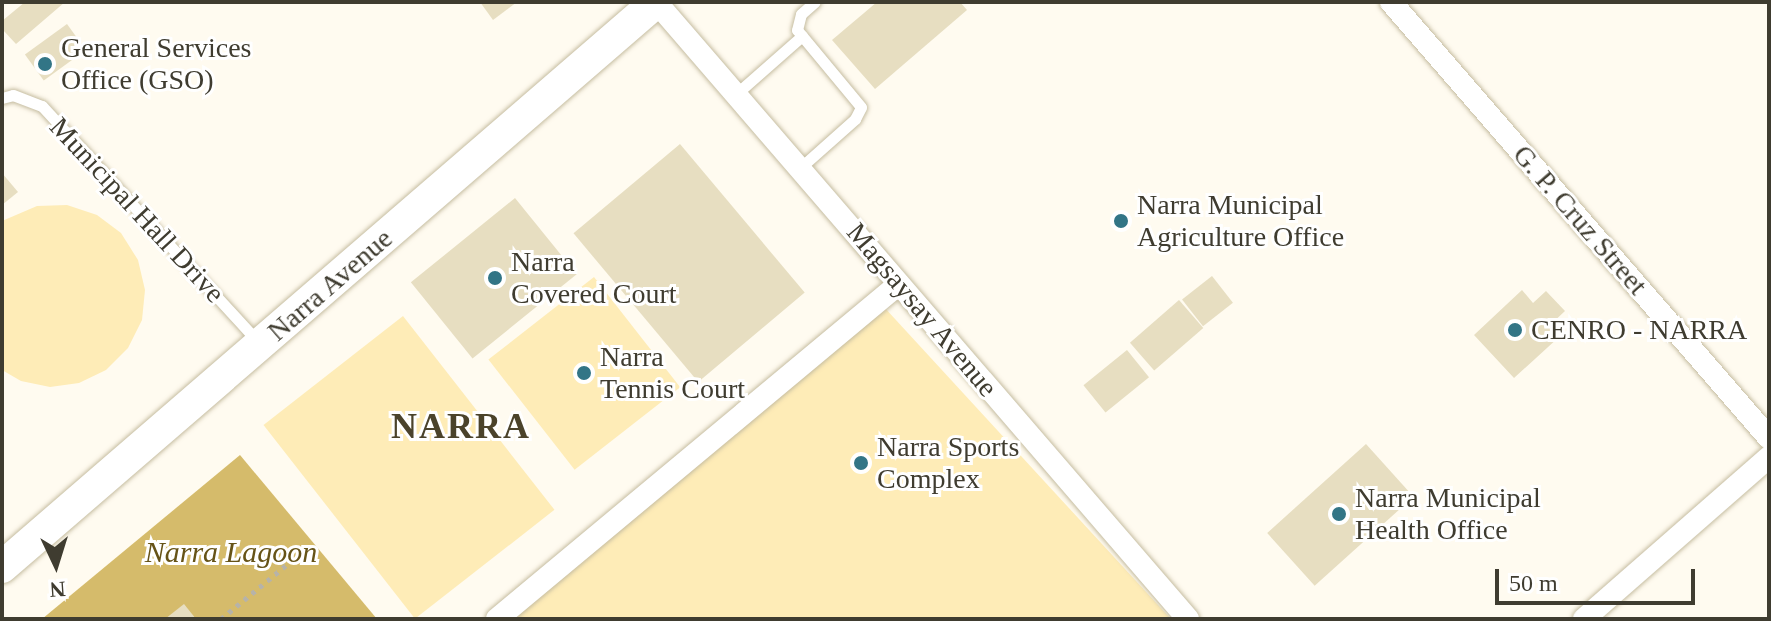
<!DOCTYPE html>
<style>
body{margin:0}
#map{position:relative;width:1771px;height:621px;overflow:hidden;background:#fffbf0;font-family:Georgia,serif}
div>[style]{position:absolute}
.green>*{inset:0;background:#feecb7;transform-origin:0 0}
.water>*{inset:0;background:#d5bb6b}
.building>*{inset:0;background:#e7dec1;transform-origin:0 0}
.path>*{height:5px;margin-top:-2.5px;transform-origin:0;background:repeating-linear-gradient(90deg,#b7b3a8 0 4px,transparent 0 10px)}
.roads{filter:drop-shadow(0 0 2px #c6bda1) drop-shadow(0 0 2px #c6bda1)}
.lane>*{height:11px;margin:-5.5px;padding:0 5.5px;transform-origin:5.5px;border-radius:5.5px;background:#fff}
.street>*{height:22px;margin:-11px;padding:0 11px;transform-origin:11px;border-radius:11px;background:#fff}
.secondary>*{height:32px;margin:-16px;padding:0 16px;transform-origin:16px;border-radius:16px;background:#fff}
.dots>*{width:22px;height:22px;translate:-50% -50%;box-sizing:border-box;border:4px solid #fff;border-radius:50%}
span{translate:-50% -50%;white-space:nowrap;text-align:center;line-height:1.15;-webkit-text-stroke:6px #fff;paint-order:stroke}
.poi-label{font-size:28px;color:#3f3c30}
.left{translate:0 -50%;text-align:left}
.street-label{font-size:28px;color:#3f3c30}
.water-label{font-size:30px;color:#665317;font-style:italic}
.district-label{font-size:36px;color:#4b432b;font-weight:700;letter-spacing:2px}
.frame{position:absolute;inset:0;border:4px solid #3f3c30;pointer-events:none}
.north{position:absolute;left:16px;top:525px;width:80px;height:80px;-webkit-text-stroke:6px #fff;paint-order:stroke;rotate:176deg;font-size:22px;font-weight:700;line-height:32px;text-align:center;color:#3f3c30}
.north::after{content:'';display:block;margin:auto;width:28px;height:36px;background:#3f3c30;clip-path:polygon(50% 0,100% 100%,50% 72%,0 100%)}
.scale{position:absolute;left:1495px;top:569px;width:200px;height:36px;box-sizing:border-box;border:4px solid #3f3c30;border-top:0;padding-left:10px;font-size:24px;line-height:28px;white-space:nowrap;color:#3f3c30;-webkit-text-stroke:6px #fff;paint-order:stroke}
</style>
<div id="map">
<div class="green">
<div style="clip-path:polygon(67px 205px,97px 215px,121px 233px,138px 260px,145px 290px,142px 320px,128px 348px,106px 370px,79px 383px,50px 387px,21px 381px,2px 370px,2px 221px,37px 206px)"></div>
<div style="left:594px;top:277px;width:140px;height:134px;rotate:52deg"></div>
<div style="clip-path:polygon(884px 307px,1171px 619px,508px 619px)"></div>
<div style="left:403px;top:316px;width:246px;height:177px;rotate:52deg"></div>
</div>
<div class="water">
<div style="clip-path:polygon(240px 455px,377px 619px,42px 619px)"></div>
</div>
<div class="building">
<div style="clip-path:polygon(25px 2px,65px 2px,16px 44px,2px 29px,2px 21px)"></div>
<div style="clip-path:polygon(480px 2px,517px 2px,493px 20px)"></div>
<div style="clip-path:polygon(877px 2px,960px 2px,967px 10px,875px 89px,832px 40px)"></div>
<div style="left:67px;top:24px;width:32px;height:52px;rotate:54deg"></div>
<div style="left:680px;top:144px;width:194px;height:139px;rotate:50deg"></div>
<div style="clip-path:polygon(2px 173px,18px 192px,2px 205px)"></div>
<div style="left:515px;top:198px;width:98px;height:134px;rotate:51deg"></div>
<div style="left:1212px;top:276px;width:34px;height:38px;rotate:52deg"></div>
<div style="clip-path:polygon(1522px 290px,1533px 303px,1546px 291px,1565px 311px,1549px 326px,1559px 337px,1514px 378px,1474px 335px)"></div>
<div style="left:1179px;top:300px;width:37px;height:65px;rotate:49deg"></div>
<div style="left:1127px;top:350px;width:35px;height:56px;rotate:51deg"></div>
<div style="left:1366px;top:444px;width:71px;height:133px;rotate:48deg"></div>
<div style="clip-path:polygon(184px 604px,196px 619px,165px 619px)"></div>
</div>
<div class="path">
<div style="left:221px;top:619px;width:119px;rotate:-39.6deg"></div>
</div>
<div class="roads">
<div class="lane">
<div style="left:736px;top:94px;width:88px;rotate:-41.3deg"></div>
<div style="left:2px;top:98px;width:11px;rotate:-15deg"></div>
<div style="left:13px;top:95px;width:31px;rotate:21deg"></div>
<div style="left:42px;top:106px;width:320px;rotate:47.5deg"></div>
<div style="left:800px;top:168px;width:74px;rotate:-41.7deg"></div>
<div style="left:855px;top:119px;width:13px;rotate:-63deg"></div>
<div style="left:861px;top:107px;width:100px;rotate:-129.7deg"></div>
<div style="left:797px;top:30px;width:16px;rotate:-76deg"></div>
<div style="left:801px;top:14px;width:18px;rotate:-41deg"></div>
</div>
<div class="street">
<div style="left:656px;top:2px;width:815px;rotate:49.23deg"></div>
<div style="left:1391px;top:2px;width:577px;rotate:49.08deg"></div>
<div style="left:497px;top:619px;width:523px;rotate:-39.81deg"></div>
<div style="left:1584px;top:619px;width:246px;rotate:-41.2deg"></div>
</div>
<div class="secondary">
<div style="left:2px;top:567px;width:864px;rotate:-40.82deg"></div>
</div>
</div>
<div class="dots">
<div style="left:45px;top:64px;background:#327586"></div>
<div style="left:1121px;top:221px;background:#327586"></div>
<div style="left:495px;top:278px;background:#327586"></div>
<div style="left:1515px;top:330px;background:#327586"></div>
<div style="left:584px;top:373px;background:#327586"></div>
<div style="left:861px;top:463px;background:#327586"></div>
<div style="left:1339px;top:514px;background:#327586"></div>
</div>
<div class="poi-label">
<span class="left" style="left:61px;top:64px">General Services<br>Office (GSO)</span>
<span class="left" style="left:1137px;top:221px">Narra Municipal<br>Agriculture Office</span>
<span class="left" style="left:511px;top:278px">Narra<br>Covered Court</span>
<span class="left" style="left:1531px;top:330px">CENRO - NARRA</span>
<span class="left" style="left:600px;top:373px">Narra<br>Tennis Court</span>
<span class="left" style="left:877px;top:463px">Narra Sports<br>Complex</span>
<span class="left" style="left:1355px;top:514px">Narra Municipal<br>Health Office</span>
</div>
<div class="street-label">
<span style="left:137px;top:210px;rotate:47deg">Municipal Hall Drive</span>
<span style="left:1580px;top:220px;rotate:49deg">G. P. Cruz Street</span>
<span style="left:330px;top:285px;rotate:-41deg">Narra Avenue</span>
<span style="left:922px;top:310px;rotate:50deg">Magsaysay Avenue</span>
</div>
<div class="water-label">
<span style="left:231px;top:552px">Narra Lagoon</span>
</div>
<div class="district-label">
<span style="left:461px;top:427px">NARRA</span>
</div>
<div class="frame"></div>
<div class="north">N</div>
<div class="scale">50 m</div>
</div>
